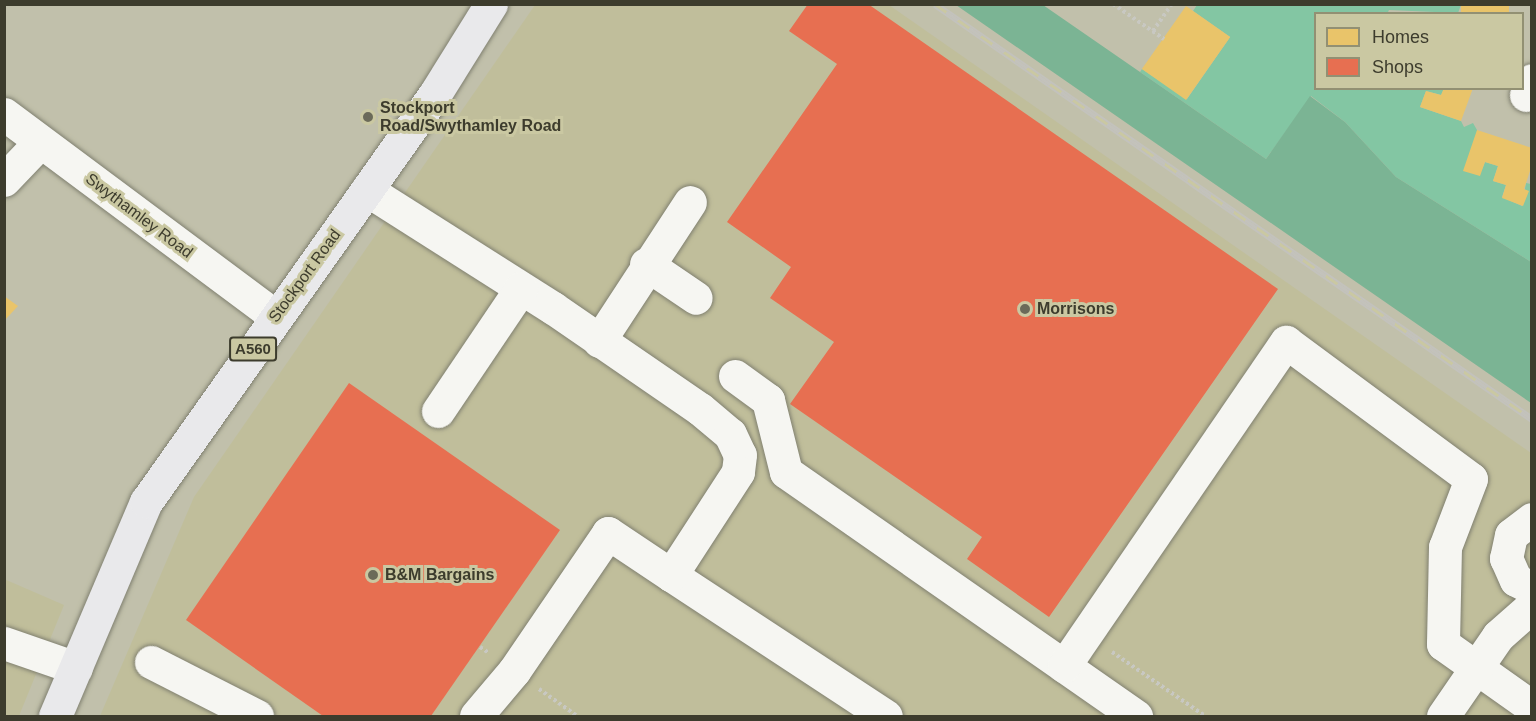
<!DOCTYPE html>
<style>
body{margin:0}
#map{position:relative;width:1536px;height:721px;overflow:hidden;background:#c1c0ab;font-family:Arial,sans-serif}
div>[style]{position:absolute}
.built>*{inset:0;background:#c0be9b}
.green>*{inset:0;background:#83c6a3}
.forest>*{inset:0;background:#7bb494}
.homes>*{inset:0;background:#e9c46a;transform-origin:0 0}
.shops>*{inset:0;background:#e76f51}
.path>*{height:4px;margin-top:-2px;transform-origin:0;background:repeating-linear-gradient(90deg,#c8c8c2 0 3px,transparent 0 6px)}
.roads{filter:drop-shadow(0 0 2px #808070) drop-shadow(0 0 2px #808070)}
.minor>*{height:33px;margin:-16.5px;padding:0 16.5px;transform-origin:16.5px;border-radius:16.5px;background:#f6f6f2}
.major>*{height:33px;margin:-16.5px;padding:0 16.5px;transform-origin:16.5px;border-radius:16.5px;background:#e9e9eb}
.rail>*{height:7px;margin-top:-3.5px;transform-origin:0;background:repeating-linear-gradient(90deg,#cac8a2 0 14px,#c3c2bc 0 28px);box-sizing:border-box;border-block:2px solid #c3c2bc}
.dots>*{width:16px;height:16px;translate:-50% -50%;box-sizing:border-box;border:3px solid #cac8a2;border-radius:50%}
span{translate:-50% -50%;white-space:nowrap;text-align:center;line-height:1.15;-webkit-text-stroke:6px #cac8a2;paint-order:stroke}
.shield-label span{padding:2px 4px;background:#cac8a2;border:2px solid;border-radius:4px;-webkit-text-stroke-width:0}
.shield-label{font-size:15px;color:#3d3c2d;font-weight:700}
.poi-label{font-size:16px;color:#3d3c2d;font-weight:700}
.left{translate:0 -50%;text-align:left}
.street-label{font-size:16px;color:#3d3c2d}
.frame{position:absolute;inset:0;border:6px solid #3d3c2d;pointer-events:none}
.legend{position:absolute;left:1314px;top:12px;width:210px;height:78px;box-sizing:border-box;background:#cac8a2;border:2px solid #929073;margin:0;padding:8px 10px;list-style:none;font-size:18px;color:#3d3c2d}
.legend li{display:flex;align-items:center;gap:12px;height:30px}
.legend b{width:30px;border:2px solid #929073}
</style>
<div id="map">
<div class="built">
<div style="clip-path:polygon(535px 5px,889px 5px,1531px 453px,1531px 716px,100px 716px,194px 497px)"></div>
<div style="clip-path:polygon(4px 579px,64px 605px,19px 716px,5px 716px)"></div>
</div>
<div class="green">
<div style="clip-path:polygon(1197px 5px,1461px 5px,1458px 13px,1389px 10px,1387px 14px,1316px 14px,1316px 88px,1444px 89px,1441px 95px,1426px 91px,1420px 107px,1461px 121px,1464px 127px,1473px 123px,1477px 130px,1479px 176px,1485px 162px,1498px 166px,1493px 181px,1506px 185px,1502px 197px,1522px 206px,1526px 183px,1531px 184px,1531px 262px,1396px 177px,1345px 122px,1311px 96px,1266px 159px,1140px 72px,1142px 69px,1187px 99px,1230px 37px,1193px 11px)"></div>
</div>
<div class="forest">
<div style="clip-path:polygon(956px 5px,1043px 5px,1266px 159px,1310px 96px,1345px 122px,1396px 177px,1531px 262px,1531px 403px)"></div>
</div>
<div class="homes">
<div style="left:1461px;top:4px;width:48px;height:10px"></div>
<div style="left:1186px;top:6px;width:54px;height:77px;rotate:35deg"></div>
<div style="clip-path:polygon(1444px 88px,1473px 88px,1461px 121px,1420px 107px,1426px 91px,1441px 95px)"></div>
<div style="clip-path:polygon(1477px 130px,1532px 148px,1532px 165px,1524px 189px,1529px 191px,1523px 206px,1502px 198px,1506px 185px,1493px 181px,1498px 166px,1485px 162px,1480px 176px,1463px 171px)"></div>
<div style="clip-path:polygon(4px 296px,18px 306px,4px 321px)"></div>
</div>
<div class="shops">
<div style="clip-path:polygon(808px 4px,868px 4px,1278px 289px,1049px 617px,967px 559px,982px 537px,790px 404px,834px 342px,770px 298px,791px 267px,727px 222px,837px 64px,789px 31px)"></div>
<div style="clip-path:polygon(349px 383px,560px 530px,431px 716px,323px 716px,186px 620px)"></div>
</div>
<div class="path">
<div style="left:1113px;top:4px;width:62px;rotate:34.5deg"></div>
<div style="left:1153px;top:31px;width:33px;rotate:-55deg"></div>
<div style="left:480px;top:647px;width:11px;rotate:34deg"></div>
<div style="left:1112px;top:652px;width:113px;rotate:34.5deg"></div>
<div style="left:539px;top:689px;width:47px;rotate:35.4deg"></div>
</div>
<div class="roads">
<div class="minor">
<div style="left:1526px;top:95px;width:16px;rotate:-68deg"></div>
<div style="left:4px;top:114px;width:338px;rotate:36.7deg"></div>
<div style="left:4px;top:180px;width:52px;rotate:-46.5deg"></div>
<div style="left:367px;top:190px;width:220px;rotate:32.4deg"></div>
<div style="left:553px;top:308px;width:178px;rotate:34.5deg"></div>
<div style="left:700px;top:409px;width:39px;rotate:40deg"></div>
<div style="left:730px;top:434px;width:23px;rotate:65deg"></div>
<div style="left:740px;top:455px;width:17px;rotate:97deg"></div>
<div style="left:738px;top:472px;width:123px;rotate:123deg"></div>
<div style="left:671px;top:575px;width:257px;rotate:33.3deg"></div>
<div style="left:646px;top:264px;width:60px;rotate:34.2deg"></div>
<div style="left:599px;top:341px;width:166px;rotate:-56.8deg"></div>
<div style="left:735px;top:376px;width:41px;rotate:36deg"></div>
<div style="left:768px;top:400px;width:74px;rotate:76deg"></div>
<div style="left:786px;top:472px;width:427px;rotate:34.9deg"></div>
<div style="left:438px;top:411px;width:148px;rotate:-56deg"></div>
<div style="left:1532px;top:519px;width:26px;rotate:143deg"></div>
<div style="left:1511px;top:535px;width:24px;rotate:102deg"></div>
<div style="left:1506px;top:558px;width:24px;rotate:66deg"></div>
<div style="left:1516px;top:580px;width:18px;rotate:27deg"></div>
<div style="left:4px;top:643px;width:76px;rotate:19.1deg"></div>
<div style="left:151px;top:662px;width:119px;rotate:27deg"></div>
<div style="left:1064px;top:666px;width:393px;rotate:-55.6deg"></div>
<div style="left:1286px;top:342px;width:230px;rotate:36.5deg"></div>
<div style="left:1471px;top:479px;width:73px;rotate:110.9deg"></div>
<div style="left:1445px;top:547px;width:97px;rotate:91.2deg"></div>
<div style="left:1443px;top:644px;width:109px;rotate:35.3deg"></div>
<div style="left:476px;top:716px;width:59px;rotate:-49.8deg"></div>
<div style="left:514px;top:671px;width:167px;rotate:-55.7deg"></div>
<div style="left:608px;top:533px;width:76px;rotate:33.7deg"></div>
<div style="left:1443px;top:716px;width:97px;rotate:-55.5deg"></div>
<div style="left:1498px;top:636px;width:45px;rotate:-41.4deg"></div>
</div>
<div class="major">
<div style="left:55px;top:716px;width:233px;rotate:-67deg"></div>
<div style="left:146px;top:502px;width:500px;rotate:-54.7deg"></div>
<div style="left:435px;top:94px;width:106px;rotate:-58.1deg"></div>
</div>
</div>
<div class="rail">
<div style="left:935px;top:4px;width:727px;rotate:34.8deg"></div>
</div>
<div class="dots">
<div style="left:368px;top:117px;background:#6b6a59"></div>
<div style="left:1025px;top:309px;background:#6b6a59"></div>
<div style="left:373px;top:575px;background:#6b6a59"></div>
</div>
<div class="shield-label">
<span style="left:253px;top:349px">A560</span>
</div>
<div class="poi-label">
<span class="left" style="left:380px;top:117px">Stockport<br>Road/Swythamley Road</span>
<span class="left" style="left:1037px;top:309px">Morrisons</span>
<span class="left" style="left:385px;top:575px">B&amp;M Bargains</span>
</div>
<div class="street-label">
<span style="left:139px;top:216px;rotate:37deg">Swythamley Road</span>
<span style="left:305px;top:276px;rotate:-54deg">Stockport Road</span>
</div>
<div class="frame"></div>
<ul class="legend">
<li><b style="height:16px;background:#e9c46a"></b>Homes</li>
<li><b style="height:16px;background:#e76f51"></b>Shops</li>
</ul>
</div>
